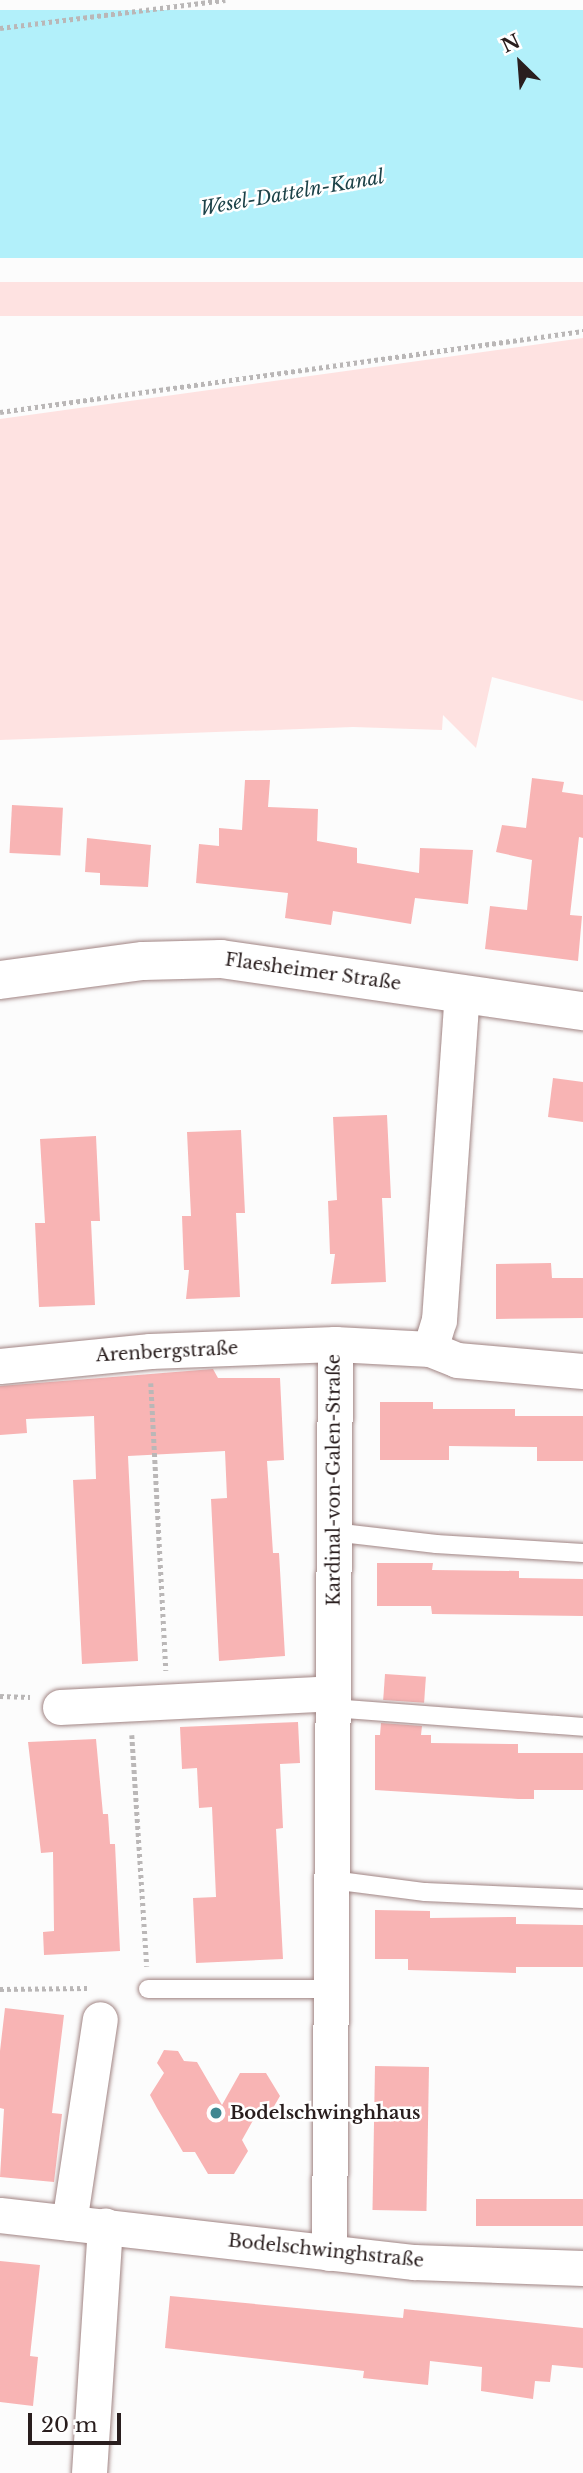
<!DOCTYPE html>
<meta charset="utf-8">
<style>
body{margin:0}
#map{position:relative;width:583px;height:2473px;overflow:hidden;background:#fcfcfc;font-family:"Libre Baskerville",serif}
div>[style]{position:absolute}
.green>*{inset:0;background:#fee2e1;transform-origin:0 0}
.water>*{inset:0;background:#b2f0fa;transform-origin:0 0}
.building>*{inset:0;background:#f8b4b4;transform-origin:0 0}
.path>*{height:4.5px;margin-top:-2.25px;transform-origin:0;background:repeating-linear-gradient(90deg,#bab7b7 0 3.5px,transparent 0 7px)}
.roads{filter:drop-shadow(0 0 2px #a18584) drop-shadow(0 0 2px #a18584)}
.lane>*{height:18px;margin:-9px;padding:0 9px;transform-origin:9px;border-radius:9px;background:#fff}
.street>*{height:35px;margin:-17.5px;padding:0 17.5px;transform-origin:17.5px;border-radius:17.5px;background:#fff}
.secondary>*{height:38px;margin:-19px;padding:0 19px;transform-origin:19px;border-radius:19px;background:#fff}
.dots>*{width:19px;height:19px;translate:-50% -50%;box-sizing:border-box;border:4px solid #fff;border-radius:50%}
span{translate:-50% -50%;white-space:nowrap;text-align:center;line-height:1.15;-webkit-text-stroke:5px #fff;paint-order:stroke}
.street-label{font-size:18px;color:#291e1e}
.poi-label{font-size:18px;color:#291e1e;font-weight:700}
.left{translate:0 -50%;text-align:left}
.water-label{font-size:19px;color:#1d4349;font-style:italic}
.north{position:absolute;left:485px;top:28px;width:70px;height:70px;-webkit-text-stroke:5px #fff;paint-order:stroke;rotate:335deg;font-size:19px;font-weight:700;line-height:28px;text-align:center;color:#291e1e}
.north::after{content:'';display:block;margin:auto;width:24px;height:32px;background:#291e1e;clip-path:polygon(50% 0,100% 100%,50% 72%,0 100%)}
.scale{position:absolute;left:28px;top:2413px;width:93px;height:32px;box-sizing:border-box;border:4px solid #291e1e;border-top:0;padding-left:9px;font-size:21px;line-height:24px;white-space:nowrap;color:#291e1e;-webkit-text-stroke:5px #fff;paint-order:stroke}
</style>
<div id="map">
<div class="green">
<div style="left:583px;top:282px;width:34px;height:589px;rotate:90deg"></div>
<div style="clip-path:polygon(583px 338px,583px 701px,492px 677px,476px 748px,443px 715px,442px 730px,353px 727px,0 740px,0 419px)"></div>
</div>
<div class="water">
<div style="left:583px;top:10px;width:248px;height:590px;rotate:90deg"></div>
</div>
<div class="building">
<div style="clip-path:polygon(532px 778px,564px 782px,562px 792px,583px 795px,583px 838px,579px 837px,570px 915px,582px 916px,578px 961px,485px 949px,490px 906px,527px 910px,532px 860px,496px 852px,502px 825px,526px 828px)"></div>
<div style="clip-path:polygon(245px 780px,270px 780px,268px 807px,318px 809px,317px 841px,357px 848px,357px 863px,419px 873px,420px 848px,473px 850px,468px 904px,415px 898px,411px 924px,333px 911px,331px 925px,285px 918px,288px 893px,196px 883px,199px 844px,219px 846px,219px 828px,242px 830px)"></div>
<div style="left:12px;top:805px;width:51px;height:48px;rotate:3deg"></div>
<div style="clip-path:polygon(87px 838px,151px 845px,148px 887px,100px 885px,100px 873px,85px 872px)"></div>
<div style="clip-path:polygon(553px 1078px,583px 1082px,583px 1122px,548px 1117px)"></div>
<div style="clip-path:polygon(387px 1115px,391px 1198px,382px 1198px,386px 1282px,331px 1284px,335px 1254px,330px 1254px,328px 1201px,337px 1200px,333px 1117px)"></div>
<div style="clip-path:polygon(241px 1130px,245px 1213px,236px 1213px,240px 1297px,186px 1299px,189px 1270px,184px 1270px,182px 1216px,191px 1216px,187px 1132px)"></div>
<div style="clip-path:polygon(96px 1136px,100px 1221px,91px 1221px,95px 1305px,39px 1307px,35px 1223px,45px 1223px,40px 1139px)"></div>
<div style="clip-path:polygon(551px 1263px,552px 1278px,583px 1278px,583px 1318px,496px 1319px,496px 1264px)"></div>
<div style="clip-path:polygon(213px 1369px,218px 1378px,280px 1378px,284px 1460px,267px 1461px,273px 1553px,279px 1553px,285px 1656px,219px 1661px,211px 1499px,227px 1498px,225px 1451px,128px 1456px,138px 1661px,82px 1664px,73px 1480px,96px 1479px,94px 1416px,26px 1419px,27px 1433px,0 1435px,0 1386px)"></div>
<div style="clip-path:polygon(380px 1402px,433px 1402px,433px 1409px,515px 1409px,515px 1416px,583px 1416px,583px 1461px,537px 1461px,537px 1447px,449px 1446px,449px 1460px,380px 1460px)"></div>
<div style="clip-path:polygon(377px 1563px,433px 1563px,432px 1570px,519px 1571px,519px 1578px,583px 1579px,583px 1616px,432px 1614px,431px 1606px,377px 1606px)"></div>
<div style="left:385px;top:1674px;width:41px;height:26px;rotate:4deg"></div>
<div style="clip-path:polygon(298px 1722px,300px 1763px,280px 1764px,283px 1828px,276px 1829px,283px 1959px,196px 1963px,193px 1898px,216px 1897px,212px 1807px,199px 1808px,197px 1768px,182px 1769px,180px 1727px)"></div>
<div style="clip-path:polygon(381px 1723px,422px 1726px,421px 1735px,431px 1735px,431px 1743px,518px 1744px,518px 1753px,583px 1753px,583px 1790px,534px 1790px,534px 1799px,518px 1799px,375px 1790px,375px 1735px,380px 1735px)"></div>
<div style="clip-path:polygon(96px 1739px,103px 1814px,108px 1814px,110px 1844px,115px 1844px,120px 1951px,44px 1955px,43px 1932px,54px 1931px,53px 1852px,41px 1853px,28px 1742px)"></div>
<div style="clip-path:polygon(375px 1910px,430px 1911px,430px 1918px,516px 1917px,516px 1924px,583px 1925px,583px 1967px,516px 1967px,516px 1973px,408px 1970px,408px 1959px,375px 1959px)"></div>
<div style="clip-path:polygon(5px 2008px,64px 2015px,52px 2113px,62px 2114px,54px 2182px,0 2177px,4px 2109px,0 2108px,0 2051px)"></div>
<div style="clip-path:polygon(164px 2050px,178px 2051px,184px 2061px,197px 2062px,222px 2105px,240px 2073px,266px 2073px,280px 2096px,273px 2108px,260px 2108px,242px 2140px,248px 2151px,234px 2174px,208px 2174px,195px 2152px,183px 2152px,157px 2108px,150px 2095px,164px 2073px,157px 2063px)"></div>
<div style="left:375px;top:2066px;width:54px;height:144px;rotate:1deg"></div>
<div style="left:583px;top:2199px;width:27px;height:107px;rotate:90deg"></div>
<div style="clip-path:polygon(0 2261px,40px 2265px,30px 2356px,38px 2357px,33px 2406px,0 2402px)"></div>
<div style="clip-path:polygon(170px 2296px,403px 2318px,404px 2309px,583px 2328px,583px 2368px,552px 2365px,550px 2382px,535px 2381px,533px 2399px,481px 2391px,482px 2367px,430px 2361px,428px 2385px,363px 2378px,364px 2371px,165px 2348px)"></div>
</div>
<div class="path">
<div style="left:0;top:28px;width:227px;rotate:-7.1deg"></div>
<div style="left:0;top:412px;width:589px;rotate:-7.91deg"></div>
<div style="left:151px;top:1383px;width:288px;rotate:87deg"></div>
<div style="left:0;top:1696px;width:30px;rotate:2deg"></div>
<div style="left:132px;top:1735px;width:232px;rotate:86.3deg"></div>
<div style="left:0;top:1989px;width:87px;rotate:-0.7deg"></div>
</div>
<div class="roads">
<div class="lane">
<div style="left:333px;top:1532px;width:104px;rotate:6.6deg"></div>
<div style="left:436px;top:1544px;width:147px;rotate:3.5deg"></div>
<div style="left:332px;top:1708px;width:252px;rotate:4.3deg"></div>
<div style="left:332px;top:1880px;width:94px;rotate:7.4deg"></div>
<div style="left:425px;top:1892px;width:158px;rotate:2.5deg"></div>
<div style="left:148px;top:1989px;width:185px"></div>
</div>
<div class="street">
<div style="left:430px;top:1349px;width:29px;rotate:22deg"></div>
<div style="left:457px;top:1360px;width:126px;rotate:5deg"></div>
<div style="left:0;top:1366px;width:151px;rotate:-5.7deg"></div>
<div style="left:150px;top:1351px;width:185px;rotate:-2.2deg"></div>
<div style="left:60px;top:1707px;width:272px;rotate:-2.9deg"></div>
<div style="left:0;top:2215px;width:417px;rotate:6.5deg"></div>
<div style="left:414px;top:2262px;width:169px;rotate:2deg"></div>
<div style="left:69px;top:2223px;width:206px;rotate:-81.4deg"></div>
<div style="left:329px;top:2253px;width:909px;rotate:-89.62deg"></div>
<div style="left:335px;top:1344px;width:95px;rotate:3deg"></div>
<div style="left:430px;top:1349px;width:30px;rotate:-73deg"></div>
<div style="left:439px;top:1320px;width:328px;rotate:-86deg"></div>
<div style="left:89px;top:2473px;width:248px;rotate:-86.3deg"></div>
</div>
<div class="secondary">
<div style="left:0;top:980px;width:144px;rotate:-7.6deg"></div>
<div style="left:143px;top:961px;width:78px;rotate:-1.5deg"></div>
<div style="left:221px;top:959px;width:366px;rotate:8.2deg"></div>
</div>
</div>
<div class="dots">
<div style="left:216px;top:2113px;background:#408791"></div>
</div>
<div class="street-label">
<span style="left:313px;top:972px;rotate:8deg">Flaesheimer Straße</span>
<span style="left:167px;top:1352px;rotate:-3deg">Arenbergstraße</span>
<span style="left:334px;top:1480px;rotate:-90deg">Kardinal-von-Galen-Straße</span>
<span style="left:326px;top:2251px;rotate:6deg">Bodelschwinghstraße</span>
</div>
<div class="poi-label">
<span class="left" style="left:230px;top:2113px">Bodelschwinghhaus</span>
</div>
<div class="water-label">
<span style="left:292px;top:193px;rotate:-10deg">Wesel-Datteln-Kanal</span>
</div>
<div class="north">N</div>
<div class="scale">20 m</div>
</div>
